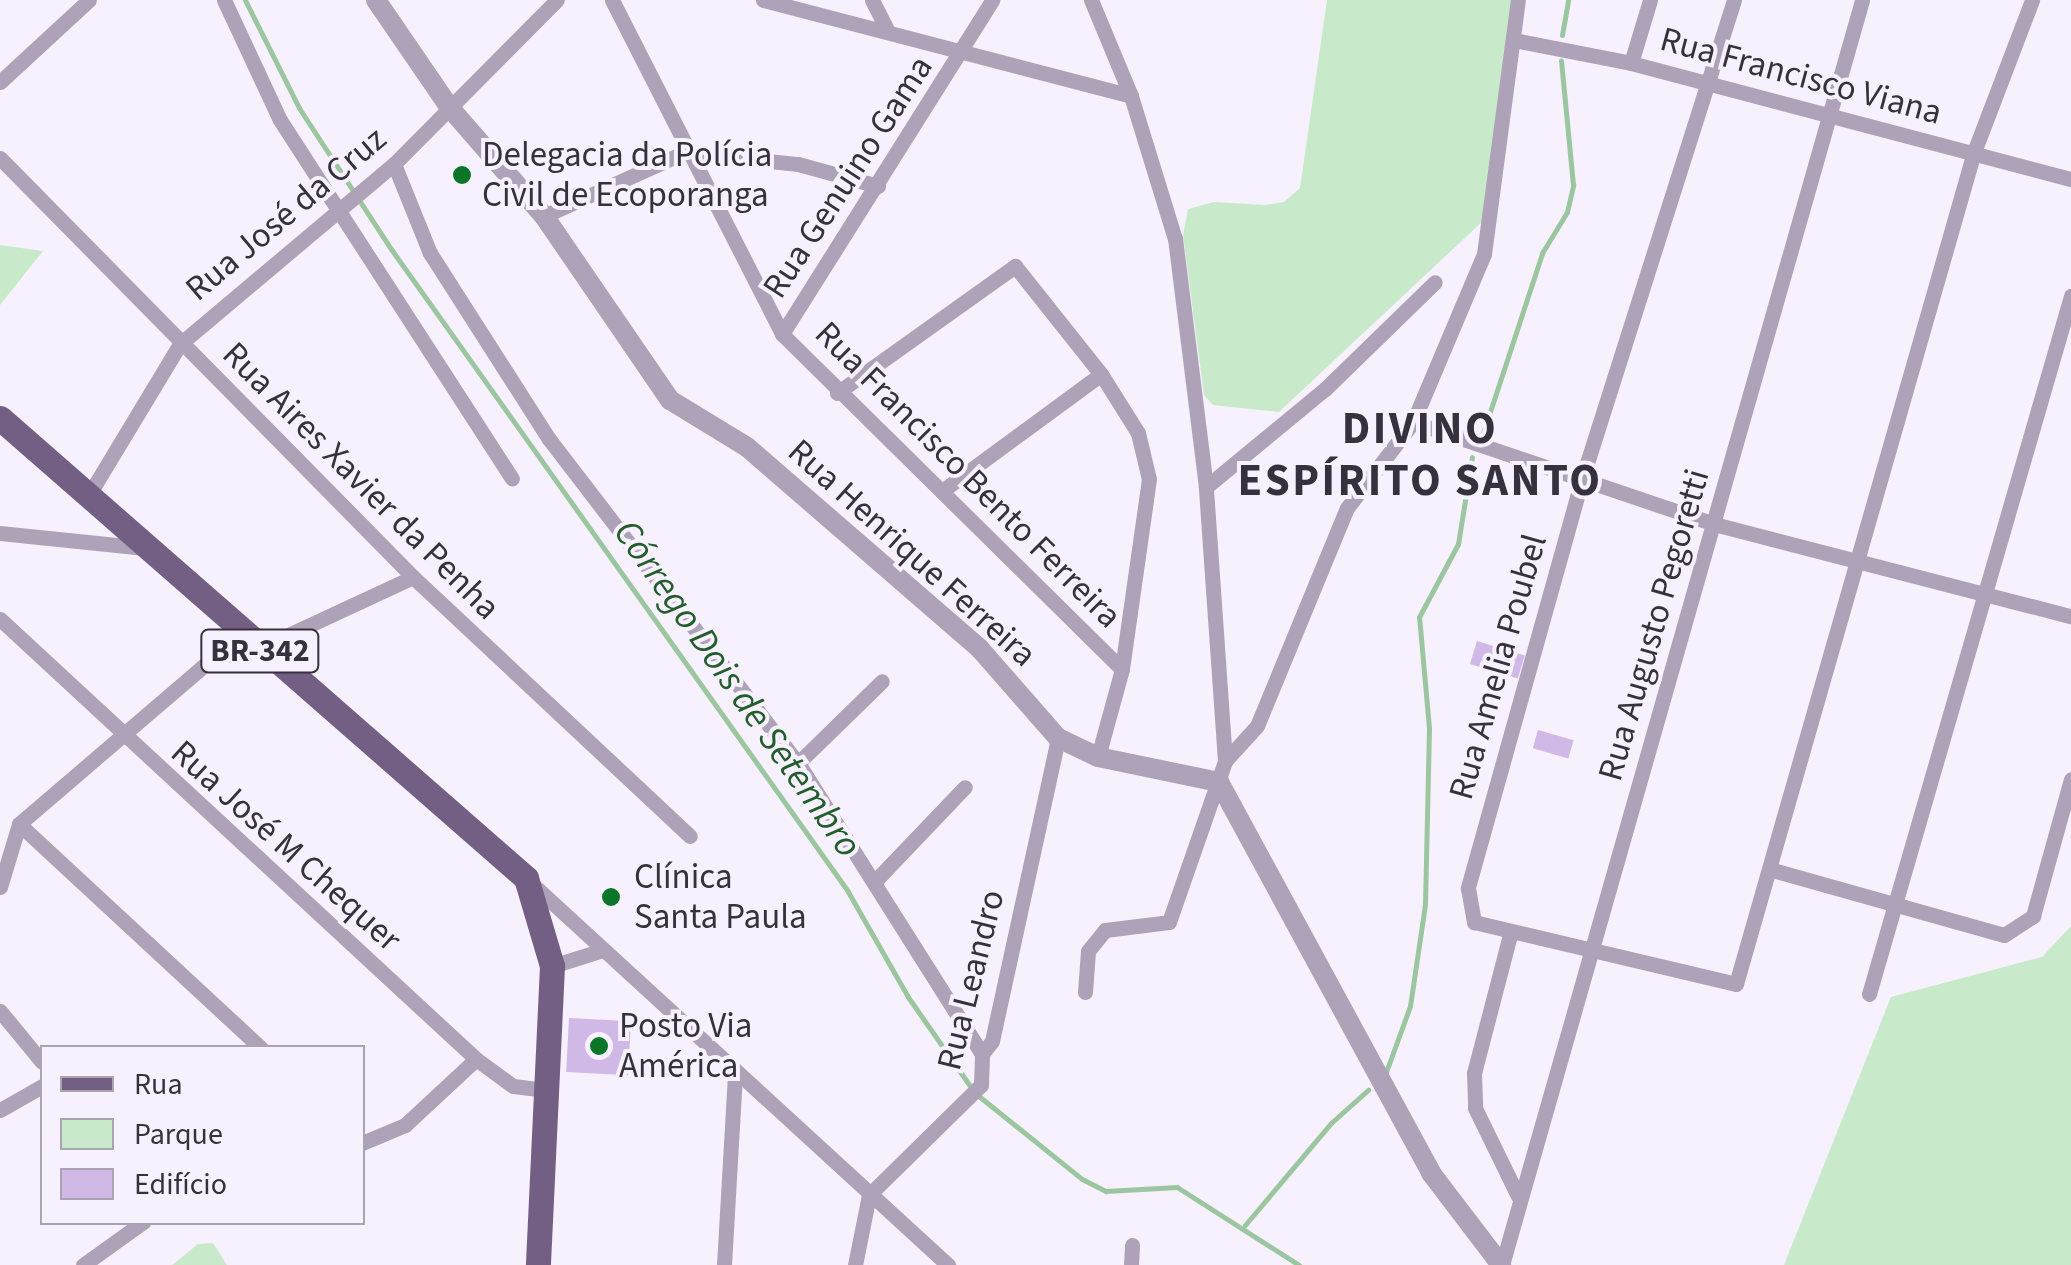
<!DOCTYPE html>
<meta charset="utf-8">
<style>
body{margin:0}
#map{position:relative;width:2071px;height:1265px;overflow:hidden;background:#f7f1fe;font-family:"Source Sans 3",sans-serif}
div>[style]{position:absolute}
.green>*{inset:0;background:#c9eaca}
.stream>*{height:5px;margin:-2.5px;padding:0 2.5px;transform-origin:2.5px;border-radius:2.5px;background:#9cc69f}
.building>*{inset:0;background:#d0b8e7;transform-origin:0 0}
.minor>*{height:15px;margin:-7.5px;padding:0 7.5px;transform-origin:7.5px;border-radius:7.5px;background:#ada2b7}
.tertiary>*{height:20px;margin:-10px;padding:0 10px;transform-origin:10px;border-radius:10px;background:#ada2b7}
.primary>*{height:25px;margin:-12.5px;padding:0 12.5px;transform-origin:12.5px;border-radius:12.5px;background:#725f83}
.dots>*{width:28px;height:28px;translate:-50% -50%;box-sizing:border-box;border:5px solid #f7f1fe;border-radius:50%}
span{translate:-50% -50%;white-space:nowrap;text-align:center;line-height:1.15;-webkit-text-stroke:8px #f7f1fe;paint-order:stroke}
.shield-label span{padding:2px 8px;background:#f7f1fe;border:2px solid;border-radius:8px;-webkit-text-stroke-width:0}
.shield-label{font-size:32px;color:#37313d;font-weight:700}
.street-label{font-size:35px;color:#37313d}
.poi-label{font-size:35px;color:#37313d}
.left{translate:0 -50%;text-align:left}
.water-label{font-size:38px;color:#225d2b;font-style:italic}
.district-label{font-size:45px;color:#37313d;font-weight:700;letter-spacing:2.5px}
.legend{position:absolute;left:40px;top:1045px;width:325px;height:180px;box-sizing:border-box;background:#f7f1fe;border:2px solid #aaa4b1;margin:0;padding:12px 18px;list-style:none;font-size:30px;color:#37313d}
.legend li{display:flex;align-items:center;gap:20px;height:50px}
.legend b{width:50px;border:2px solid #aaa4b1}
</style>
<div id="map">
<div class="green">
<div style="clip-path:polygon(1327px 0,1512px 0,1483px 221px,1279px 412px,1213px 405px,1204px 395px,1183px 235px,1188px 209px,1214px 202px,1265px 205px,1284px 202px,1300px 188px)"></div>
<div style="clip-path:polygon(0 245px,43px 251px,0 305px)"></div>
<div style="clip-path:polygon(2071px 926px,2071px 1265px,1784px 1265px,1891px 997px,2042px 957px)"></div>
<div style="clip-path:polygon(213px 1243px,227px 1265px,172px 1265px,198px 1244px)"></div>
</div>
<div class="stream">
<div style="left:245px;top:0;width:121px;rotate:63.4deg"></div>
<div style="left:299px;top:108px;width:168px;rotate:56.9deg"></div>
<div style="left:391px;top:249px;width:787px;rotate:54.57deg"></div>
<div style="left:847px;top:890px;width:123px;rotate:60.3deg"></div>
<div style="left:908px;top:997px;width:117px;rotate:55.1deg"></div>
<div style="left:975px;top:1093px;width:137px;rotate:38.8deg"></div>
<div style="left:1082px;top:1179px;width:27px;rotate:27deg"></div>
<div style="left:1106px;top:1191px;width:71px;rotate:-3.2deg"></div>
<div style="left:1177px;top:1187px;width:145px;rotate:32.6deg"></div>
<div style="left:1562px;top:35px;width:36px;rotate:-80deg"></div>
<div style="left:1482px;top:436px;width:193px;rotate:-71.8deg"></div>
<div style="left:1542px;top:253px;width:48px;rotate:-58.6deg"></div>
<div style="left:1567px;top:212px;width:28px;rotate:-77deg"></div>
<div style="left:1573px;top:185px;width:125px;rotate:-95.5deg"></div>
<div style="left:1386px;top:1072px;width:70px;rotate:-70deg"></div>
<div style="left:1410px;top:1006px;width:103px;rotate:-81.6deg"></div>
<div style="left:1425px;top:904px;width:176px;rotate:-88.7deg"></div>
<div style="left:1429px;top:728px;width:111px;rotate:-95.1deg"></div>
<div style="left:1419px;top:617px;width:83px;rotate:-61.9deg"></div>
<div style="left:1458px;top:544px;width:88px;rotate:-80.9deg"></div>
<div style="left:1245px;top:1225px;width:133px;rotate:-49.9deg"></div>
<div style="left:1331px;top:1123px;width:50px;rotate:-41.7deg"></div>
</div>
<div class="building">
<div style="left:1477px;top:641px;width:50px;height:24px;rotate:17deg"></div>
<div style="left:1538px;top:730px;width:37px;height:19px;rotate:16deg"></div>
<div style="left:569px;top:1018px;width:62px;height:54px;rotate:3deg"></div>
</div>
<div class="minor">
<div style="left:224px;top:0;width:132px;rotate:65deg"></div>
<div style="left:280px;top:120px;width:427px;rotate:57.1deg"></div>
<div style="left:612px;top:0;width:375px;rotate:63deg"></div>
<div style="left:782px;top:334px;width:477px;rotate:44.6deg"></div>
<div style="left:763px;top:0;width:380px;rotate:14.6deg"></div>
<div style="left:872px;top:0;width:31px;rotate:63deg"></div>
<div style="left:1734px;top:0;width:503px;rotate:107.61deg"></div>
<div style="left:1582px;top:479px;width:425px;rotate:105.6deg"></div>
<div style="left:1468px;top:888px;width:35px;rotate:80deg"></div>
<div style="left:1474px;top:922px;width:269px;rotate:13.3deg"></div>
<div style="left:1736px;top:984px;width:865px;rotate:-74.04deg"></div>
<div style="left:1974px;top:152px;width:163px;rotate:-69.1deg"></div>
<div style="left:1514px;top:40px;width:119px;rotate:11.1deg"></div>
<div style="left:1631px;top:63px;width:455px;rotate:14.8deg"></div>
<div style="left:1631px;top:63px;width:66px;rotate:-73.2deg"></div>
<div style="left:0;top:82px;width:121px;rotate:-42.7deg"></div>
<div style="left:0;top:158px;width:588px;rotate:45.41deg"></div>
<div style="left:413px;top:577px;width:379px;rotate:43.1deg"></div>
<div style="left:394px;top:164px;width:96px;rotate:68deg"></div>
<div style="left:430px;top:253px;width:221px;rotate:57.4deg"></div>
<div style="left:549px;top:439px;width:409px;rotate:52.5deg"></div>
<div style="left:798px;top:763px;width:344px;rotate:57.7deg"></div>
<div style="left:544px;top:216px;width:155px;rotate:-24.4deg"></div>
<div style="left:685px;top:152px;width:114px;rotate:6.1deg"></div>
<div style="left:798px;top:164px;width:83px;rotate:15.4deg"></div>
<div style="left:782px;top:334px;width:395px;rotate:-57.8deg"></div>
<div style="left:837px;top:393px;width:219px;rotate:-35.5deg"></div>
<div style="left:1015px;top:266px;width:138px;rotate:51.5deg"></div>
<div style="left:1101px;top:374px;width:70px;rotate:57.9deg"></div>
<div style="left:1138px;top:433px;width:47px;rotate:76.6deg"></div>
<div style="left:1149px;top:479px;width:192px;rotate:98.1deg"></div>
<div style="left:1122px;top:669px;width:91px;rotate:105.3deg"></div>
<div style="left:1413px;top:422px;width:318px;rotate:18.7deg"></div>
<div style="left:1714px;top:524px;width:369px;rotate:14.5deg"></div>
<div style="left:1206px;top:487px;width:154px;rotate:-39.5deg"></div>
<div style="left:1325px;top:389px;width:153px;rotate:-44.2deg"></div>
<div style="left:942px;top:491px;width:197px;rotate:-36.3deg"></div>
<div style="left:87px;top:498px;width:180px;rotate:-58.9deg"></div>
<div style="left:180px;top:344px;width:280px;rotate:-40.1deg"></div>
<div style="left:394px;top:164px;width:231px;rotate:-45.2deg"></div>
<div style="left:0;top:533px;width:146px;rotate:5.9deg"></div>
<div style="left:0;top:619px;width:648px;rotate:42.75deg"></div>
<div style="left:476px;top:1059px;width:46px;rotate:36.1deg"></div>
<div style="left:513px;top:1086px;width:34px;rotate:7deg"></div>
<div style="left:258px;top:649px;width:171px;rotate:-24.9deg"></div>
<div style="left:1225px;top:761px;width:47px;rotate:-47.6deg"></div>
<div style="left:1257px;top:726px;width:236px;rotate:-67.6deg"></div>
<div style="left:1347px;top:508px;width:108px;rotate:-52.5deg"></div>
<div style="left:1413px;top:422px;width:182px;rotate:-67.1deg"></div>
<div style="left:1484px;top:254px;width:256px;rotate:-82.4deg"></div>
<div style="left:798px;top:763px;width:117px;rotate:-44.3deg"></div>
<div style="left:19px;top:824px;width:330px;rotate:42.8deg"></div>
<div style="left:1769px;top:869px;width:244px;rotate:15.7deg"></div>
<div style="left:2004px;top:935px;width:35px;rotate:-33deg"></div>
<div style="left:2033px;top:916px;width:142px;rotate:-74.5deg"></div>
<div style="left:877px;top:879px;width:127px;rotate:-46.3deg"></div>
<div style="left:531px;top:883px;width:566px;rotate:42.49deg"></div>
<div style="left:0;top:887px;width:66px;rotate:-73.2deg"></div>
<div style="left:19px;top:824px;width:292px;rotate:-40.6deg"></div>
<div style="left:1511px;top:931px;width:147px;rotate:104.6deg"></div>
<div style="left:1474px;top:1073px;width:35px;rotate:88deg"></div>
<div style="left:1475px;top:1108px;width:98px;rotate:64deg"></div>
<div style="left:552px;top:966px;width:53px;rotate:-17.4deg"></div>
<div style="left:1085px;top:992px;width:41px;rotate:-85.8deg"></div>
<div style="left:1088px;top:951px;width:27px;rotate:-51deg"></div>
<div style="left:1105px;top:930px;width:64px;rotate:-7.1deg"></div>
<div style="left:1169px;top:922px;width:170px;rotate:-70.8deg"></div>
<div style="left:1225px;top:761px;width:275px;rotate:-94deg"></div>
<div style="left:1206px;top:487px;width:250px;rotate:-97.1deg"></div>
<div style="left:1175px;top:239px;width:150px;rotate:-107.1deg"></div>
<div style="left:1131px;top:96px;width:104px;rotate:-112.6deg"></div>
<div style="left:1869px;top:994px;width:727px;rotate:-73.86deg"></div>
<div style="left:0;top:1011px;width:66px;rotate:50.5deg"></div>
<div style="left:0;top:1110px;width:48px;rotate:-29.7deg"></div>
<div style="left:362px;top:1143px;width:47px;rotate:-22.7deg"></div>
<div style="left:405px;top:1125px;width:97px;rotate:-42.9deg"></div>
<div style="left:83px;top:1265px;width:74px;rotate:-35.6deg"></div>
<div style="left:724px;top:1265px;width:190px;rotate:-86.7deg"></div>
<div style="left:855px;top:1265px;width:71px;rotate:-78.7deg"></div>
<div style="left:869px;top:1195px;width:157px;rotate:-44.5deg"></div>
<div style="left:981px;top:1085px;width:31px;rotate:-88deg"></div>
<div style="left:982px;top:1054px;width:16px;rotate:-52deg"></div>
<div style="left:992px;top:1041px;width:310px;rotate:-77.7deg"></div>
<div style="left:1131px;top:1265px;width:20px;rotate:-87deg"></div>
<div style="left:1502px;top:1265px;width:1315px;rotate:-74.11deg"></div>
</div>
<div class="tertiary">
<div style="left:376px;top:0;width:131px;rotate:55.6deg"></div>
<div style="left:450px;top:108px;width:143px;rotate:49deg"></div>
<div style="left:544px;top:216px;width:223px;rotate:55.6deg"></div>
<div style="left:670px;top:400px;width:90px;rotate:31.4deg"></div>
<div style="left:747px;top:447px;width:308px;rotate:40.9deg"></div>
<div style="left:980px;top:649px;width:118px;rotate:48.8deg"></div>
<div style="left:1058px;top:738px;width:44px;rotate:25.4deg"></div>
<div style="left:1098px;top:757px;width:124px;rotate:11.7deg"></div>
<div style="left:1219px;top:782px;width:445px;rotate:61.5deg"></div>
<div style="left:1431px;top:1173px;width:116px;rotate:52.7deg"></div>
</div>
<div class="primary">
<div style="left:0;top:418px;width:699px;rotate:41.17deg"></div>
<div style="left:526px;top:878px;width:92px;rotate:73.5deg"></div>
<div style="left:552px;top:966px;width:299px;rotate:92.7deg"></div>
</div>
<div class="dots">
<div style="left:462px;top:175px;background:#0b7528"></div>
<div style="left:611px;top:897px;background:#0b7528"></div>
<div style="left:599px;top:1046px;background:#0b7528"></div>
</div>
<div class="shield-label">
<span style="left:260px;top:651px">BR-342</span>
</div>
<div class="street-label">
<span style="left:1801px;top:76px;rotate:15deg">Rua Francisco Viana</span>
<span style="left:848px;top:177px;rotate:-57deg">Rua Genuino Gama</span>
<span style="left:286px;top:214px;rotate:-40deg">Rua José da Cruz</span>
<span style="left:968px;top:475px;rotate:45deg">Rua Francisco Bento Ferreira</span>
<span style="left:361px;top:481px;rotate:45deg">Rua Aires Xavier da Penha</span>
<span style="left:912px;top:553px;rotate:42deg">Rua Henrique Ferreira</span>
<span style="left:1654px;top:625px;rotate:-74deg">Rua Augusto Pegoretti</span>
<span style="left:1498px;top:667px;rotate:-74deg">Rua Amelia Poubel</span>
<span style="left:286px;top:846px;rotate:42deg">Rua José M Chequer</span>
<span style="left:971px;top:980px;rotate:-76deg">Rua Leandro</span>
</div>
<div class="poi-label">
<span class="left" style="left:482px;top:175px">Delegacia da Polícia<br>Civil de Ecoporanga</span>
<span class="left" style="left:634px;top:897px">Clínica<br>Santa Paula</span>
<span class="left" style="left:619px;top:1046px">Posto Via<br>América</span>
</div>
<div class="water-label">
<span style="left:737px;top:689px;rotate:55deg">Córrego Dois de Setembro</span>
</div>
<div class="district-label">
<span style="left:1420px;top:456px">DIVINO<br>ESPÍRITO SANTO</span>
</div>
<ul class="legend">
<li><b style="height:12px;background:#725f83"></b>Rua</li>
<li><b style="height:28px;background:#c9eaca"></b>Parque</li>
<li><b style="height:28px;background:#d0b8e7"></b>Edifício</li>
</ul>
</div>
